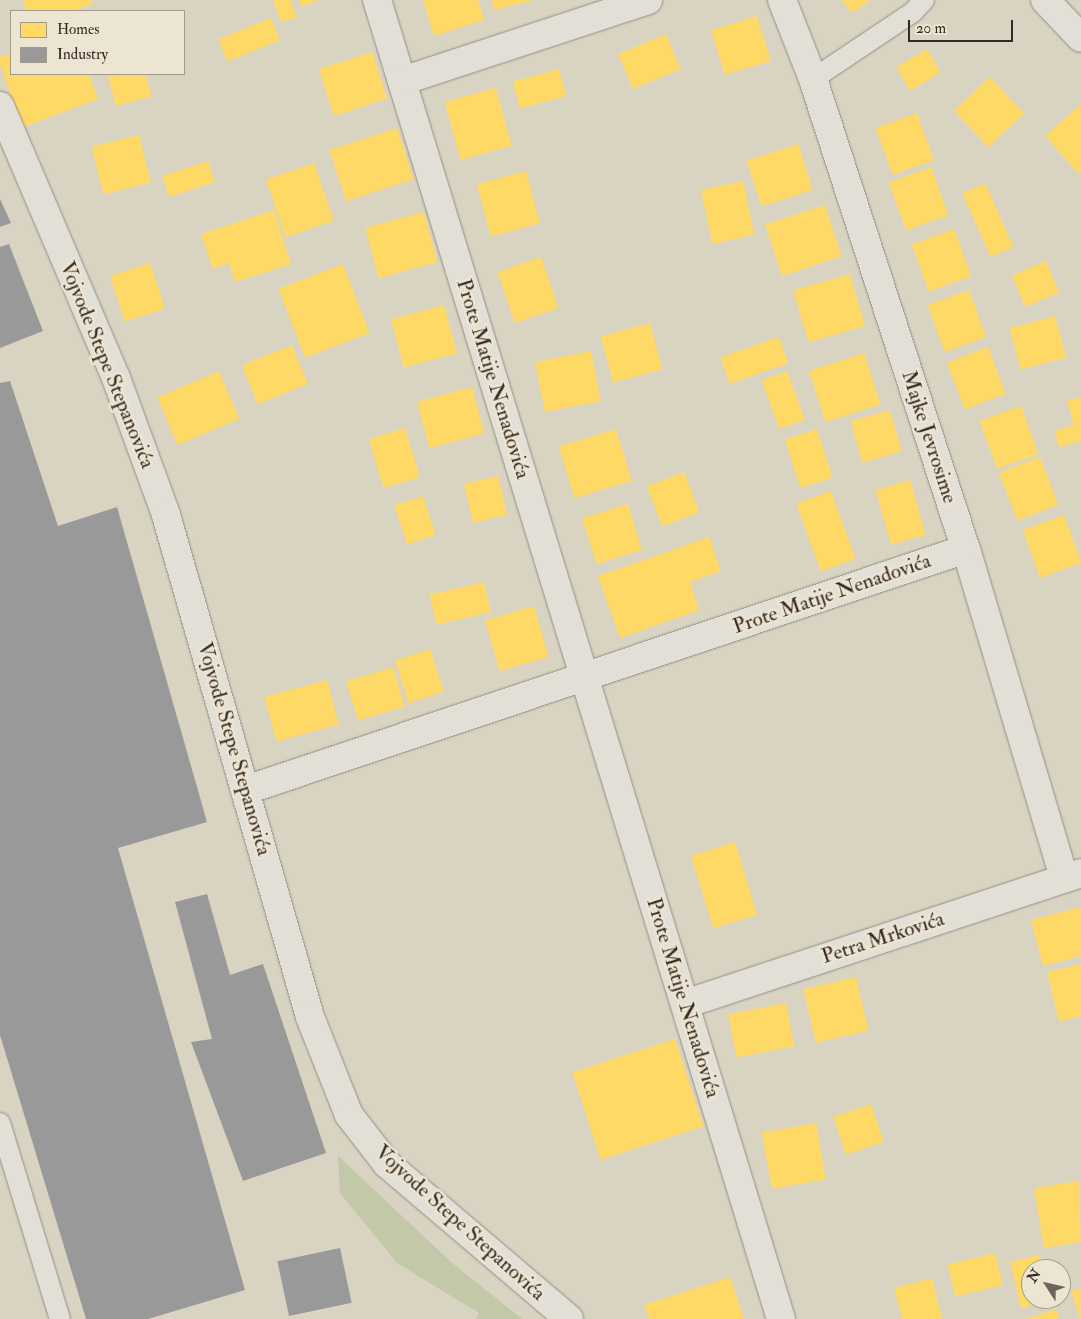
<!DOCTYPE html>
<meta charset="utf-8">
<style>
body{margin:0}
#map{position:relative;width:1081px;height:1319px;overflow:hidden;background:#d9d3c2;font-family:"IM FELL Double Pica",serif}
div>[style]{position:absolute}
.green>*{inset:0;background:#c2c8a8}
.homes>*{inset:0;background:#ffd966;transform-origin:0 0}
.industry>*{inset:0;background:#999;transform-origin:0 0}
.roads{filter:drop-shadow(0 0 1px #938e84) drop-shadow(0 0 1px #938e84)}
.lane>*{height:20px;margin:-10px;padding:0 10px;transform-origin:10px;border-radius:10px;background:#e2dfd6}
.street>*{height:28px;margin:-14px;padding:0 14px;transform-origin:14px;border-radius:14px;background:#e2dfd6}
span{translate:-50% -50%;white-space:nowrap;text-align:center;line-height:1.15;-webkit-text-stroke:5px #ece5d2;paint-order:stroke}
.street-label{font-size:21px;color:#362924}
.legend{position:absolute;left:10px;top:10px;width:175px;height:65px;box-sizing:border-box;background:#ece5d2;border:1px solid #a39a8c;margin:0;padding:6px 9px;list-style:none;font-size:15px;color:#362924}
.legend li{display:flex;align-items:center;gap:10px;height:25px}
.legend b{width:25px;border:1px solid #a39a8c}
.north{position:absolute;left:1021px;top:1259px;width:50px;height:50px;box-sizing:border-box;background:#ece5d2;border:1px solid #a39a8c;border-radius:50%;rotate:305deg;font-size:14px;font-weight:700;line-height:20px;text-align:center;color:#362924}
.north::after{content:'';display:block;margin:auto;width:18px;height:22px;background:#6f645b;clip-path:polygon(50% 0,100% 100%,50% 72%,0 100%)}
.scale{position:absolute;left:908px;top:20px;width:105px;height:22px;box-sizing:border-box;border:2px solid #362924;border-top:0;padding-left:6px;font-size:15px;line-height:18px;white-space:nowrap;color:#362924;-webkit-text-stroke:4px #ece5d2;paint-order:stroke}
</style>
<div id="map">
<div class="green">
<div style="clip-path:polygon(338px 1156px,451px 1262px,522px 1319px,476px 1319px,479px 1313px,397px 1263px,340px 1193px)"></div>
</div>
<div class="homes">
<div style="clip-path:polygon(23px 0,91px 0,93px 4px,72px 11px,27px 11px)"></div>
<div style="clip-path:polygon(273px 0,290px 0,297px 17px,281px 22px)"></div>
<div style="clip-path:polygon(299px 0,318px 0,301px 7px)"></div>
<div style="clip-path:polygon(423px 0,478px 0,484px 20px,434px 36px)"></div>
<div style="clip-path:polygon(492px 0,531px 0,531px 1px,494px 10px)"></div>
<div style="clip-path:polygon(842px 0,870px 0,852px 13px)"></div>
<div style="left:757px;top:16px;width:47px;height:48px;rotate:73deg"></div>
<div style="left:271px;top:18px;width:24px;height:57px;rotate:68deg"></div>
<div style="left:666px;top:34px;width:38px;height:52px;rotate:67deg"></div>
<div style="left:927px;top:49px;width:27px;height:36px;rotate:59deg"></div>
<div style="left:372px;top:52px;width:49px;height:56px;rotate:72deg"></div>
<div style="clip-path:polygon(11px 53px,11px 74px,89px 74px,98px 99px,23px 127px,0 65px,0 57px)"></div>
<div style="left:559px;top:69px;width:28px;height:48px;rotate:75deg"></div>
<div style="clip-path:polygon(120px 74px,145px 74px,152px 96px,116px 106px,108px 77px)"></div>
<div style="left:990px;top:77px;width:50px;height:49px;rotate:47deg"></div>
<div style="left:496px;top:88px;width:60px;height:53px;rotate:75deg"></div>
<div style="clip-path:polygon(1081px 104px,1081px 172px,1079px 174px,1045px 136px)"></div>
<div style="left:917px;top:113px;width:50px;height:44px;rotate:70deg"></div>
<div style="left:397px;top:128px;width:54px;height:71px;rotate:72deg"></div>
<div style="left:139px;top:135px;width:49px;height:49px;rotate:76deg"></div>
<div style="left:798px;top:144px;width:48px;height:54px;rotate:72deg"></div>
<div style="left:208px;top:161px;width:22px;height:48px;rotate:72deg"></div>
<div style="left:314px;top:163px;width:61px;height:51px;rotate:71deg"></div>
<div style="left:931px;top:167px;width:51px;height:45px;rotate:70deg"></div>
<div style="left:526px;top:171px;width:54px;height:51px;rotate:75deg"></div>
<div style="left:743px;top:181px;width:55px;height:43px;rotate:78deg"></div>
<div style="left:985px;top:183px;width:70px;height:25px;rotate:66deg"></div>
<div style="left:825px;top:205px;width:54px;height:63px;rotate:72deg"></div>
<div style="clip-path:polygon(274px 210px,291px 264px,235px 282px,229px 263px,213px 269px,201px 234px)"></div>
<div style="left:424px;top:212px;width:52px;height:61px;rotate:75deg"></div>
<div style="left:954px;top:229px;width:50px;height:45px;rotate:70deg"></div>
<div style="left:541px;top:257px;width:54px;height:46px;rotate:71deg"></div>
<div style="left:1046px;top:261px;width:34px;height:37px;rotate:67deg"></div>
<div style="left:150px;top:263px;width:48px;height:42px;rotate:72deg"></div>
<div style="left:343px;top:264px;width:74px;height:69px;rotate:69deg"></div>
<div style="left:850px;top:274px;width:54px;height:59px;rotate:74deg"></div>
<div style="left:969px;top:290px;width:50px;height:44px;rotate:70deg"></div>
<div style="left:444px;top:305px;width:50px;height:55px;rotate:75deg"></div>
<div style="left:1055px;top:316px;width:43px;height:47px;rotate:75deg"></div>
<div style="left:650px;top:323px;width:48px;height:51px;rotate:75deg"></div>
<div style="left:779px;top:337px;width:28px;height:62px;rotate:71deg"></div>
<div style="left:292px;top:345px;width:42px;height:54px;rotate:68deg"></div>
<div style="left:988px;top:347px;width:50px;height:44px;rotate:69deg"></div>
<div style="left:591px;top:351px;width:51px;height:57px;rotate:79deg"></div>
<div style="left:864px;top:353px;width:54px;height:58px;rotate:72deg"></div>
<div style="left:219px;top:371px;width:52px;height:67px;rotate:67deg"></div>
<div style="left:787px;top:371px;width:52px;height:27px;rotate:70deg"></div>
<div style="left:472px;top:387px;width:48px;height:57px;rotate:75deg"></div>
<div style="clip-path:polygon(1081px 397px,1081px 441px,1059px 447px,1054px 431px,1074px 425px,1067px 401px)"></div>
<div style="left:1021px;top:406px;width:51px;height:44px;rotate:70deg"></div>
<div style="left:890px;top:410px;width:43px;height:41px;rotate:74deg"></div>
<div style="left:405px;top:428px;width:51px;height:38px;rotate:73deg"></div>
<div style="left:616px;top:429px;width:54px;height:60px;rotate:73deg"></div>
<div style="left:817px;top:429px;width:51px;height:34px;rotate:72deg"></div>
<div style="left:1040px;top:457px;width:51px;height:44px;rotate:69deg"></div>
<div style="left:684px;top:472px;width:43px;height:40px;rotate:69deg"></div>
<div style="left:498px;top:476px;width:40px;height:35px;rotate:77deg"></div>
<div style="left:910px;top:480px;width:57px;height:36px;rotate:74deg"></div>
<div style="left:831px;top:491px;width:72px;height:37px;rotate:70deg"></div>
<div style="left:423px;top:496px;width:41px;height:30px;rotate:72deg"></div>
<div style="left:628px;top:504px;width:48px;height:48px;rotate:73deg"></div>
<div style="left:1064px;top:515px;width:51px;height:44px;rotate:70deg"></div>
<div style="clip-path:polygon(709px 537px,721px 571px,690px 582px,699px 610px,620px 638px,598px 576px)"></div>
<div style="left:484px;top:582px;width:31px;height:56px;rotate:77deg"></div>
<div style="left:534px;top:606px;width:53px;height:51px;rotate:74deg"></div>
<div style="left:430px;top:649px;width:45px;height:37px;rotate:72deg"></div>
<div style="left:393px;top:667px;width:41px;height:49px;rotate:73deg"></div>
<div style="left:327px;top:680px;width:46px;height:65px;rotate:75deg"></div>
<div style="left:735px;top:842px;width:76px;height:46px;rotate:73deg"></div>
<div style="clip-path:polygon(1081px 907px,1081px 956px,1043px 966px,1031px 920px)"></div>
<div style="clip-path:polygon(1081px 964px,1081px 1016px,1059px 1022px,1047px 972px)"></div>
<div style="left:856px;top:977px;width:55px;height:54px;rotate:77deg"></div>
<div style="left:786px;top:1003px;width:44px;height:59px;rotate:79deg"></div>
<div style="left:675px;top:1039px;width:92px;height:108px;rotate:72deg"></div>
<div style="left:871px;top:1104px;width:40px;height:40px;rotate:71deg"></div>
<div style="left:816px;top:1123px;width:57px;height:55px;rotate:80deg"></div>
<div style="clip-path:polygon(1079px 1181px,1081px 1242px,1044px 1248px,1034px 1188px)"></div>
<div style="left:995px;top:1253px;width:33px;height:49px;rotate:76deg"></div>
<div style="clip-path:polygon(1039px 1255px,1042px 1269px,1031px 1269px,1031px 1299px,1050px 1301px,1021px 1308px,1010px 1262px)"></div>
<div style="clip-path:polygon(730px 1277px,744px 1319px,649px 1319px,644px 1305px)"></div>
<div style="clip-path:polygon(932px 1278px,942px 1319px,902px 1319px,894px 1288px)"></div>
<div style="clip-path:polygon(1081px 1288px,1081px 1319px,1080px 1319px,1071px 1291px)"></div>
<div style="clip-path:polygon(1056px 1309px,1059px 1319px,1026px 1319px)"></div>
</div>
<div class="industry">
<div style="clip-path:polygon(0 199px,11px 223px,0 227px)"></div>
<div style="clip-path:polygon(9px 244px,43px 331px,0 348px,0 247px)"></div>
<div style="clip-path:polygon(10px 381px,58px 526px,117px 507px,207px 822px,118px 848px,245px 1290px,148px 1319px,86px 1319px,0 1035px,0 383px)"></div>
<div style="clip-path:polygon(207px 894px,230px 975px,263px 964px,326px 1153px,243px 1181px,191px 1042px,212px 1039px,175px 902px)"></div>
<div style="left:340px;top:1248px;width:56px;height:64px;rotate:78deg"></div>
</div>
<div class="roads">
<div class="lane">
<div style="left:813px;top:79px;width:120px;rotate:-33.8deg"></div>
<div style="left:913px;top:12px;width:16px;rotate:-47deg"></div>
<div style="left:0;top:1123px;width:205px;rotate:73deg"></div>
</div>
<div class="street">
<div style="left:377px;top:0;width:1379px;rotate:72.97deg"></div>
<div style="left:782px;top:0;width:85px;rotate:68.6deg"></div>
<div style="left:813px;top:79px;width:494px;rotate:72deg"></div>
<div style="left:966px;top:549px;width:343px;rotate:73.4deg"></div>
<div style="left:1045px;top:0;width:52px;rotate:46.5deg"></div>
<div style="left:402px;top:81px;width:259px;rotate:-18.2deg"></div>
<div style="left:0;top:106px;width:296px;rotate:66.9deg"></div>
<div style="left:116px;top:378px;width:146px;rotate:69.9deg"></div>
<div style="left:166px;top:515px;width:522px;rotate:73.99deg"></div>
<div style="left:310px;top:1017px;width:105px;rotate:68.3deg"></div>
<div style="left:349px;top:1115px;width:62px;rotate:52.2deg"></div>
<div style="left:387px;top:1164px;width:239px;rotate:40.4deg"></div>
<div style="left:246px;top:790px;width:759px;rotate:-18.51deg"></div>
<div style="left:685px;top:1004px;width:417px;rotate:-18.3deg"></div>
</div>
</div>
<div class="street-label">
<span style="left:107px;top:365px;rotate:68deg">Vojvode Stepe Stepanovića</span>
<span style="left:493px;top:379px;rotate:73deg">Prote Matije Nenadovića</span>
<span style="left:929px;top:437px;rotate:72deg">Majke Jevrosime</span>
<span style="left:832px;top:594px;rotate:-19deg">Prote Matije Nenadovića</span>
<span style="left:234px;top:749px;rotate:74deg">Vojvode Stepe Stepanovića</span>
<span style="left:883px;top:938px;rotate:-18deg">Petra Mrkovića</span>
<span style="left:683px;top:998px;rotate:73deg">Prote Matije Nenadovića</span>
<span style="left:460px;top:1223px;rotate:42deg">Vojvode Stepe Stepanovića</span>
</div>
<ul class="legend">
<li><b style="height:14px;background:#ffd966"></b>Homes</li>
<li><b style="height:14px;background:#999"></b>Industry</li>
</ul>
<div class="north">N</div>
<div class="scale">20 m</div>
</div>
